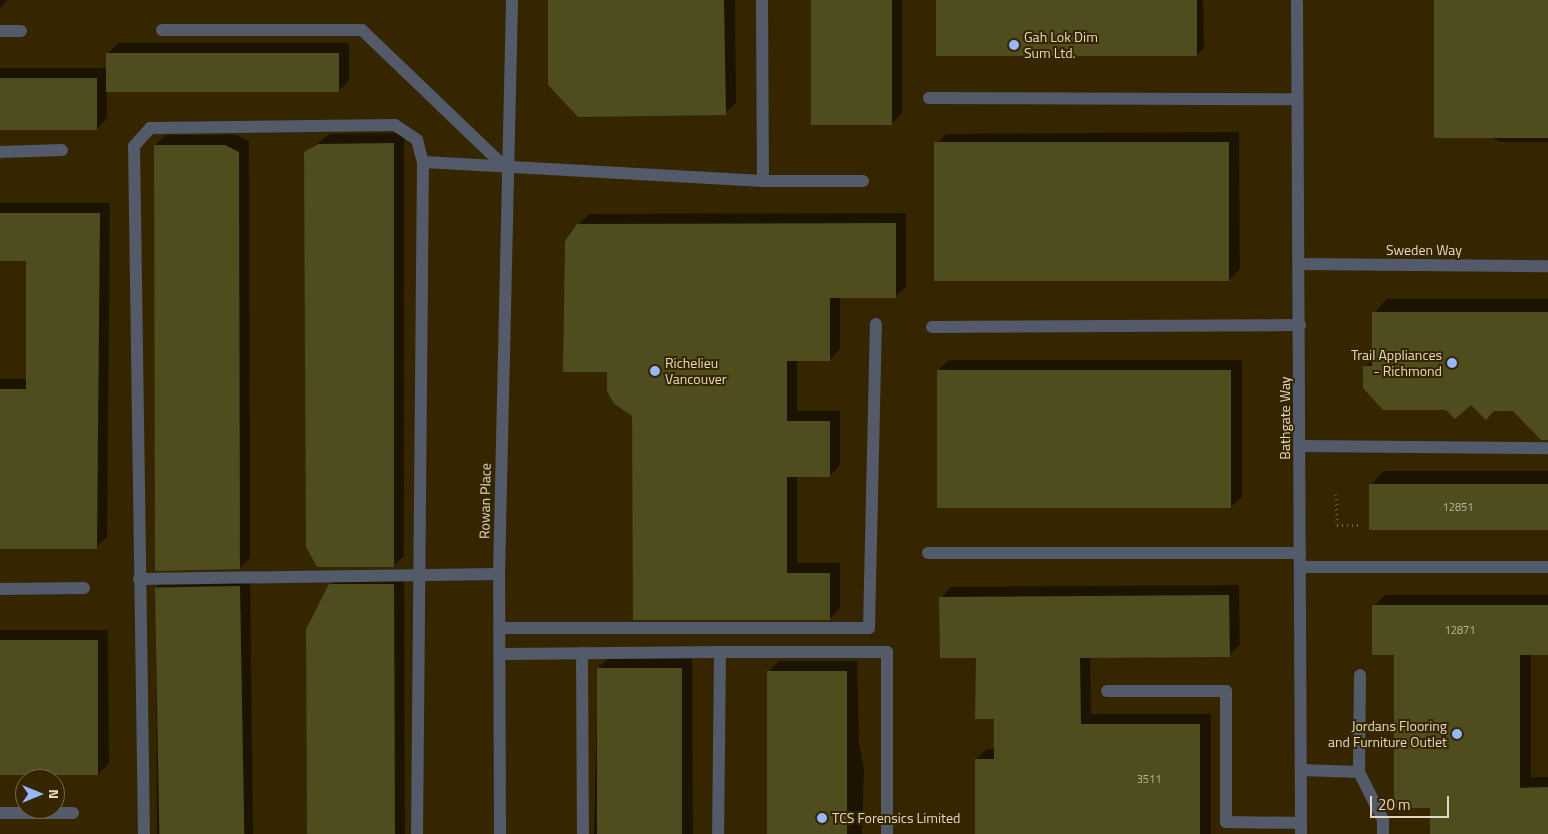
<!DOCTYPE html>
<style>
body{margin:0}
#map{position:relative;width:1548px;height:834px;overflow:hidden;background:#352600;font-family:"Titillium Web",sans-serif}
div>[style]{position:absolute}
.shadow>*{inset:0;background:#0007}
.building>*{inset:0;background:#4f4c1e;transform-origin:0 0}
.path>*{height:3px;margin-top:-1.5px;transform-origin:0;background:repeating-linear-gradient(90deg,#6f6242 0 1px,transparent 0 5px)}
.minor>*{height:12px;margin:-6px;padding:0 6px;transform-origin:6px;border-radius:6px;background:#535a69}
.dots>*{width:14px;height:14px;translate:-50% -50%;box-sizing:border-box;border:2px solid #352600;border-radius:50%}
span{translate:-50% -50%;white-space:nowrap;text-align:center;line-height:1.15;-webkit-text-stroke:4px #352600;paint-order:stroke}
.number-label{font-size:11px;color:#bdb59a}
.number-label span{-webkit-text-stroke-width:0}
.poi-label{font-size:14px;color:#e2d8c4}
.left{translate:0 -50%;text-align:left}
.right{translate:-100% -50%;text-align:right}
.street-label{font-size:14px;color:#e2d8c4}
.north{position:absolute;left:15px;top:769px;width:50px;height:50px;box-sizing:border-box;background:#352600;border:1px solid #7a6d4e;border-radius:50%;rotate:90deg;font-size:14px;font-weight:700;line-height:20px;text-align:center;color:#e2d8c4}
.north::after{content:'';display:block;margin:auto;width:18px;height:22px;background:#96b6fd;clip-path:polygon(50% 0,100% 100%,50% 72%,0 100%)}
.scale{position:absolute;left:1370px;top:796px;width:79px;height:22px;box-sizing:border-box;border:2px solid #e2d8c4;border-top:0;padding-left:6px;font-size:15px;line-height:18px;white-space:nowrap;color:#e2d8c4;-webkit-text-stroke:4px #352600;paint-order:stroke}
</style>
<div id="map">
<div class="shadow">
<div style="clip-path:polygon(0 0,8px 0,0 8px)"></div>
<div style="clip-path:polygon(549px 0,735px 0,736px 103px,725px 113px)"></div>
<div style="clip-path:polygon(812px 0,902px 0,902px 113px,892px 123px)"></div>
<div style="clip-path:polygon(937px 0,1203px 0,1204px 48px,1197px 55px)"></div>
<div style="clip-path:polygon(1435px 0,1548px 0,1548px 142px,1500px 142px,1491px 137px)"></div>
<div style="clip-path:polygon(118px 43px,349px 43px,349px 80px,339px 91px,107px 91px,107px 118px,97px 129px,0 129px,0 68px,107px 68px,107px 54px)"></div>
<div style="clip-path:polygon(1239px 132px,1240px 269px,1229px 280px,935px 145px,946px 134px)"></div>
<div style="clip-path:polygon(404px 133px,404px 556px,393px 566px,305px 153px,330px 134px)"></div>
<div style="clip-path:polygon(166px 135px,236px 135px,249px 141px,250px 558px,239px 568px,155px 145px)"></div>
<div style="clip-path:polygon(0 203px,110px 203px,107px 537px,96px 547px,0 548px,0 379px,27px 379px,27px 260px,0 260px)"></div>
<div style="clip-path:polygon(906px 213px,906px 287px,895px 297px,840px 297px,840px 349px,830px 360px,797px 360px,797px 411px,840px 411px,840px 465px,830px 476px,797px 476px,797px 563px,840px 563px,840px 608px,830px 619px,634px 415px,618px 407px,609px 391px,609px 371px,578px 225px,589px 214px)"></div>
<div style="clip-path:polygon(1387px 299px,1548px 299px,1548px 434px,1514px 409px,1471px 403px,1446px 408px,1365px 367px,1374px 358px,1374px 313px)"></div>
<div style="clip-path:polygon(949px 360px,1242px 360px,1242px 497px,1231px 507px,938px 370px)"></div>
<div style="clip-path:polygon(1384px 471px,1548px 471px,1548px 529px,1370px 485px)"></div>
<div style="clip-path:polygon(341px 574px,404px 574px,405px 834px,308px 834px,330px 585px)"></div>
<div style="clip-path:polygon(250px 576px,253px 834px,157px 834px,156px 587px,167px 577px)"></div>
<div style="clip-path:polygon(1239px 585px,1240px 645px,1229px 655px,1090px 656px,1091px 714px,1211px 714px,1211px 834px,976px 834px,976px 759px,987px 749px,996px 749px,996px 717px,977px 657px,941px 598px,951px 587px)"></div>
<div style="clip-path:polygon(1385px 595px,1548px 595px,1548px 654px,1531px 654px,1531px 777px,1548px 777px,1548px 834px,1431px 834px,1431px 806px,1395px 654px,1374px 606px)"></div>
<div style="clip-path:polygon(0 630px,108px 630px,109px 763px,99px 774px,0 774px)"></div>
<div style="clip-path:polygon(609px 658px,692px 658px,693px 834px,594px 834px,598px 668px)"></div>
<div style="clip-path:polygon(779px 661px,857px 661px,859px 743px,864px 769px,862px 834px,769px 834px,768px 672px)"></div>
</div>
<div class="building">
<div style="clip-path:polygon(548px 0,724px 0,726px 115px,578px 117px,548px 85px)"></div>
<div style="left:811px;top:0;width:81px;height:125px"></div>
<div style="left:936px;top:0;width:261px;height:56px"></div>
<div style="left:1434px;top:0;width:114px;height:138px"></div>
<div style="left:106px;top:53px;width:233px;height:39px"></div>
<div style="left:0;top:78px;width:97px;height:52px"></div>
<div style="left:1229px;top:142px;width:139px;height:295px;rotate:90deg"></div>
<div style="clip-path:polygon(394px 143px,394px 567px,317px 567px,306px 547px,304px 152px,318px 144px)"></div>
<div style="clip-path:polygon(154px 145px,225px 145px,239px 152px,240px 569px,155px 571px)"></div>
<div style="clip-path:polygon(0 213px,100px 213px,97px 549px,0 549px,0 389px,26px 389px,26px 261px,0 261px)"></div>
<div style="clip-path:polygon(896px 223px,896px 298px,830px 298px,830px 361px,787px 361px,787px 421px,830px 421px,830px 477px,787px 477px,787px 573px,830px 573px,830px 620px,633px 620px,632px 416px,614px 404px,607px 391px,607px 372px,563px 372px,565px 241px,577px 224px)"></div>
<div style="clip-path:polygon(1372px 312px,1548px 312px,1548px 440px,1541px 440px,1513px 411px,1494px 411px,1486px 420px,1471px 405px,1455px 419px,1446px 410px,1383px 410px,1363px 388px,1363px 366px,1372px 366px)"></div>
<div style="left:937px;top:370px;width:294px;height:138px"></div>
<div style="left:1369px;top:484px;width:179px;height:46px"></div>
<div style="clip-path:polygon(329px 584px,394px 584px,395px 834px,307px 834px,306px 629px)"></div>
<div style="left:240px;top:586px;width:248px;height:85px;rotate:89deg"></div>
<div style="clip-path:polygon(1229px 595px,1230px 657px,1080px 658px,1081px 724px,1200px 724px,1200px 834px,975px 834px,975px 759px,994px 759px,994px 719px,975px 719px,976px 658px,940px 658px,939px 597px)"></div>
<div style="clip-path:polygon(1372px 605px,1548px 605px,1548px 655px,1520px 655px,1520px 788px,1548px 787px,1548px 834px,1430px 834px,1430px 808px,1394px 808px,1394px 655px,1372px 655px)"></div>
<div style="left:0;top:640px;width:98px;height:135px"></div>
<div style="left:597px;top:668px;width:85px;height:166px"></div>
<div style="left:767px;top:671px;width:80px;height:163px"></div>
</div>
<div class="path">
<div style="left:1336px;top:494px;width:31px;rotate:88deg"></div>
<div style="left:1337px;top:525px;width:22px"></div>
</div>
<div class="minor">
<div style="left:762px;top:0;width:181px;rotate:89.7deg"></div>
<div style="left:1297px;top:2px;width:832px;rotate:89.72deg"></div>
<div style="left:162px;top:30px;width:200px"></div>
<div style="left:362px;top:30px;width:201px;rotate:43.8deg"></div>
<div style="left:0;top:31px;width:21px"></div>
<div style="left:929px;top:98px;width:368px;rotate:0.2deg"></div>
<div style="left:0;top:152px;width:62px;rotate:-1.8deg"></div>
<div style="left:423px;top:162px;width:341px;rotate:3.2deg"></div>
<div style="left:763px;top:181px;width:100px"></div>
<div style="left:1300px;top:264px;width:248px;rotate:0.5deg"></div>
<div style="left:932px;top:327px;width:368px;rotate:-0.3deg"></div>
<div style="left:1300px;top:446px;width:248px;rotate:0.5deg"></div>
<div style="left:928px;top:553px;width:372px"></div>
<div style="left:1301px;top:567px;width:247px"></div>
<div style="left:139px;top:579px;width:360px;rotate:-0.8deg"></div>
<div style="left:0;top:589px;width:84px;rotate:-0.7deg"></div>
<div style="left:500px;top:628px;width:369px"></div>
<div style="left:869px;top:628px;width:304px;rotate:-88.7deg"></div>
<div style="left:720px;top:652px;width:167px"></div>
<div style="left:887px;top:652px;width:182px;rotate:90deg"></div>
<div style="left:582px;top:653px;width:181px;rotate:89.7deg"></div>
<div style="left:500px;top:654px;width:220px;rotate:-0.5deg"></div>
<div style="left:720px;top:652px;width:182px;rotate:90.6deg"></div>
<div style="left:1360px;top:675px;width:97px;rotate:90.6deg"></div>
<div style="left:1359px;top:772px;width:54px;rotate:63.4deg"></div>
<div style="left:1383px;top:820px;width:14px;rotate:90deg"></div>
<div style="left:1107px;top:691px;width:119px"></div>
<div style="left:1226px;top:691px;width:131px;rotate:90deg"></div>
<div style="left:1226px;top:822px;width:75px;rotate:0.8deg"></div>
<div style="left:1301px;top:770px;width:58px;rotate:2deg"></div>
<div style="left:0;top:813px;width:73px"></div>
<div style="left:144px;top:834px;width:688px;rotate:-90.83deg"></div>
<div style="left:134px;top:146px;width:24px;rotate:-48deg"></div>
<div style="left:150px;top:128px;width:245px;rotate:-0.7deg"></div>
<div style="left:395px;top:125px;width:27px;rotate:34deg"></div>
<div style="left:417px;top:140px;width:23px;rotate:75deg"></div>
<div style="left:423px;top:162px;width:672px;rotate:90.51deg"></div>
<div style="left:500px;top:834px;width:260px;rotate:-90.2deg"></div>
<div style="left:499px;top:574px;width:574px;rotate:-88.7deg"></div>
</div>
<div class="dots">
<div style="left:1014px;top:45px;background:#96b6fd"></div>
<div style="left:1452px;top:363px;background:#96b6fd"></div>
<div style="left:655px;top:371px;background:#96b6fd"></div>
<div style="left:1457px;top:734px;background:#96b6fd"></div>
<div style="left:822px;top:818px;background:#96b6fd"></div>
</div>
<div class="number-label">
<span style="left:1458px;top:507px">12851</span>
<span style="left:1460px;top:630px">12871</span>
<span style="left:1149px;top:779px">3511</span>
</div>
<div class="poi-label">
<span class="left" style="left:1024px;top:45px">Gah Lok Dim<br>Sum Ltd.</span>
<span class="right" style="left:1442px;top:363px">Trail Appliances<br>- Richmond</span>
<span class="left" style="left:665px;top:371px">Richelieu<br>Vancouver</span>
<span class="right" style="left:1447px;top:734px">Jordans Flooring<br>and Furniture Outlet</span>
<span class="left" style="left:832px;top:818px">TCS Forensics Limited</span>
</div>
<div class="street-label">
<span style="left:1424px;top:250px">Sweden Way</span>
<span style="left:1285px;top:418px;rotate:-90deg">Bathgate Way</span>
<span style="left:485px;top:501px;rotate:-89deg">Rowan Place</span>
</div>
<div class="north">N</div>
<div class="scale">20 m</div>
</div>
